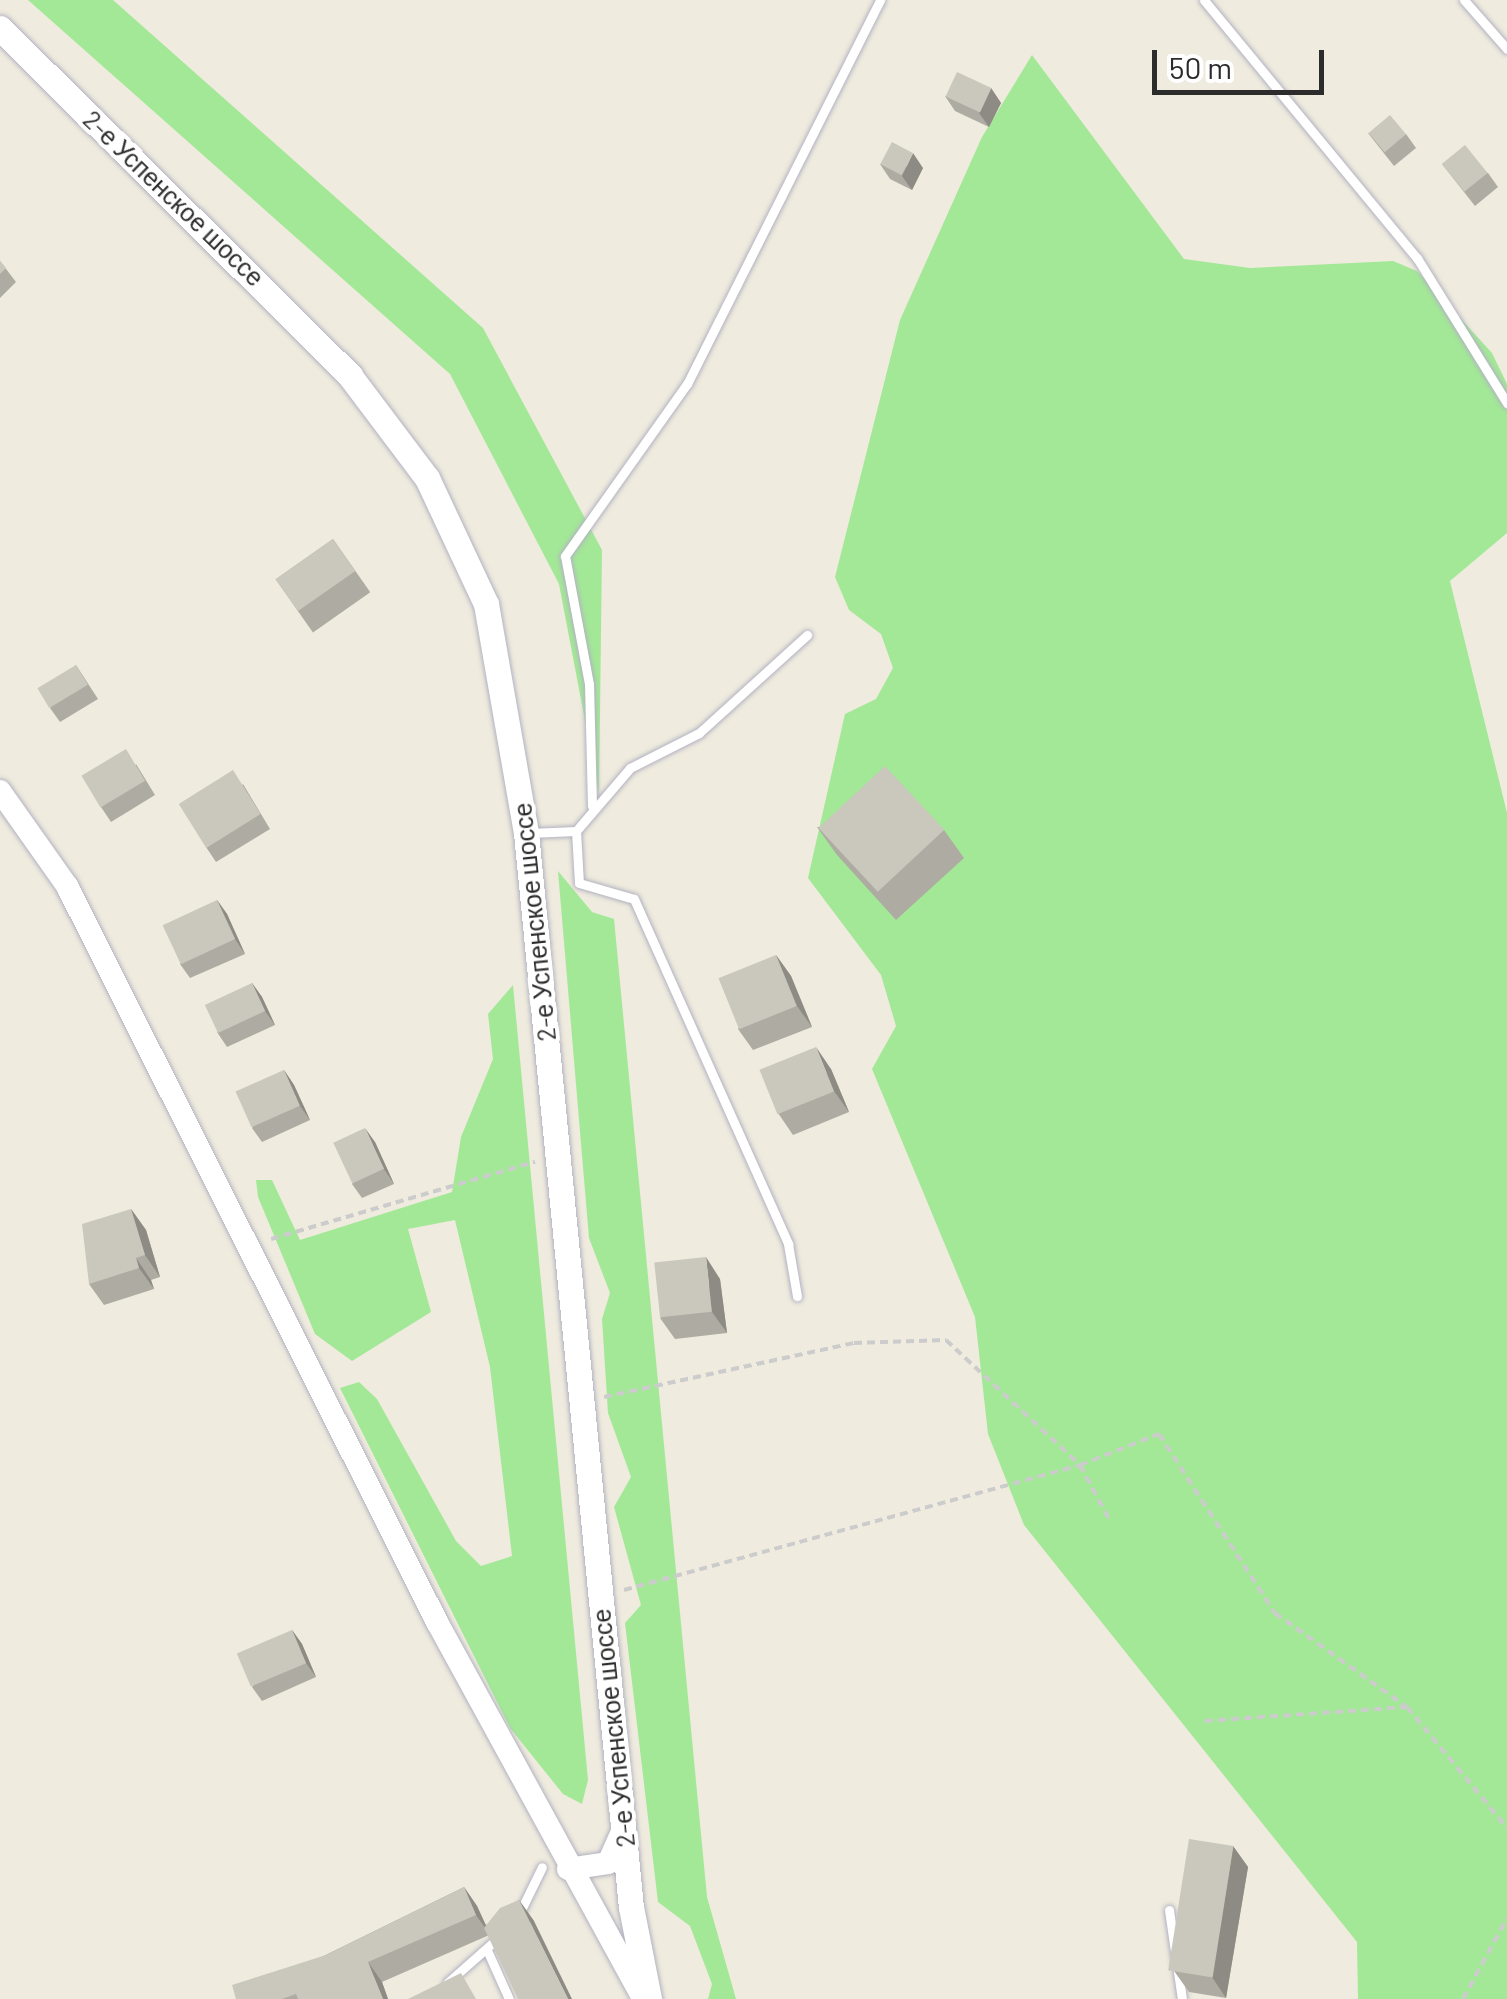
<!DOCTYPE html>
<meta charset="utf-8">
<style>
body{margin:0}
#map{position:relative;width:1507px;height:1999px;overflow:hidden;background:#efebde;font-family:Barlow,sans-serif}
div>[style]{position:absolute}
.green>*{inset:0;background:#a3e897}
.path>*{height:4px;margin-top:-2px;transform-origin:0;background:repeating-linear-gradient(90deg,#ccc 0 8px,transparent 0 13px)}
.roads{filter:drop-shadow(0 0 2px #b2b2c1) drop-shadow(0 0 2px #b2b2c1)}
.service>*{height:9px;margin:-4.5px;padding:0 4.5px;transform-origin:4.5px;border-radius:4.5px;background:#fff}
.tertiary>*{height:22px;margin:-11px;padding:0 11px;transform-origin:11px;border-radius:11px;background:#fff}
.secondary>*{height:25px;margin:-12.5px;padding:0 12.5px;transform-origin:12.5px;border-radius:12.5px;background:#fff}
.wall>*{inset:0;background:#aeaba3;transform-origin:0 0}
.shaded-wall>*{inset:0;background:#8d8b84}
.building>*{inset:0;background:#cac7bd;transform-origin:0 0}
span{translate:-50% -50%;white-space:nowrap;text-align:center;line-height:1.15;-webkit-text-stroke:8px #fff;paint-order:stroke}
.street-label{font-size:25px;color:#2c2c2c}
.scale{position:absolute;left:1152px;top:50px;width:172px;height:45px;box-sizing:border-box;border:5px solid #2c2c2c;border-top:0;padding-left:12px;font-size:30px;line-height:35px;white-space:nowrap;color:#2c2c2c;-webkit-text-stroke:8px #fff;paint-order:stroke}
</style>
<div id="map">
<div class="green">
<div style="clip-path:polygon(28px 0,113px 0,483px 328px,602px 550px,599px 794px,559px 584px,450px 374px)"></div>
<div style="clip-path:polygon(1032px 55px,1184px 259px,1250px 268px,1393px 261px,1417px 271px,1492px 353px,1507px 384px,1507px 533px,1450px 581px,1507px 813px,1507px 1999px,1358px 1999px,1357px 1942px,1024px 1525px,988px 1434px,975px 1317px,872px 1069px,896px 1026px,881px 975px,808px 878px,845px 714px,876px 699px,893px 668px,881px 634px,849px 610px,835px 577px,900px 320px,982px 137px)"></div>
<div style="clip-path:polygon(558px 871px,592px 912px,614px 919px,707px 1897px,736px 1999px,708px 1999px,712px 1984px,690px 1926px,658px 1902px,625px 1623px,641px 1605px,614px 1507px,631px 1477px,608px 1413px,602px 1319px,610px 1293px,589px 1238px)"></div>
<div style="clip-path:polygon(513px 985px,588px 1780px,582px 1804px,563px 1794px,510px 1728px,340px 1388px,359px 1382px,377px 1399px,456px 1541px,481px 1566px,512px 1556px,490px 1367px,455px 1220px,408px 1229px,431px 1312px,352px 1361px,315px 1334px,258px 1197px,256px 1180px,272px 1180px,300px 1240px,452px 1192px,461px 1137px,493px 1059px,488px 1014px)"></div>
</div>
<div class="path">
<div style="left:271px;top:1239px;width:275px;rotate:-16.3deg"></div>
<div style="left:604px;top:1397px;width:256px;rotate:-12.2deg"></div>
<div style="left:854px;top:1343px;width:92px;rotate:-1.9deg"></div>
<div style="left:946px;top:1340px;width:183px;rotate:43deg"></div>
<div style="left:1080px;top:1465px;width:85px;rotate:-21.4deg"></div>
<div style="left:1159px;top:1434px;width:213px;rotate:57.1deg"></div>
<div style="left:1275px;top:1613px;width:162px;rotate:35.5deg"></div>
<div style="left:1407px;top:1707px;width:157px;rotate:50.4deg"></div>
<div style="left:624px;top:1590px;width:473px;rotate:-15.3deg"></div>
<div style="left:1080px;top:1465px;width:64px;rotate:61.8deg"></div>
<div style="left:1205px;top:1721px;width:202px;rotate:-4deg"></div>
<div style="left:1463px;top:1999px;width:92px;rotate:-61.5deg"></div>
</div>
<div class="roads">
<div class="service">
<div style="left:1204px;top:0;width:335px;rotate:50.5deg"></div>
<div style="left:1417px;top:258px;width:171px;rotate:58.2deg"></div>
<div style="left:1464px;top:0;width:65px;rotate:48.7deg"></div>
<div style="left:592px;top:806px;width:122px;rotate:-91.4deg"></div>
<div style="left:589px;top:684px;width:130px;rotate:-100.6deg"></div>
<div style="left:565px;top:556px;width:211px;rotate:-54.7deg"></div>
<div style="left:687px;top:384px;width:430px;rotate:-63.3deg"></div>
<div style="left:576px;top:831px;width:83px;rotate:-49.4deg"></div>
<div style="left:630px;top:768px;width:77px;rotate:-26.9deg"></div>
<div style="left:699px;top:733px;width:146px;rotate:-42.2deg"></div>
<div style="left:529px;top:833px;width:47px;rotate:-2.4deg"></div>
<div style="left:576px;top:831px;width:52px;rotate:86.7deg"></div>
<div style="left:579px;top:883px;width:57px;rotate:16.2deg"></div>
<div style="left:634px;top:899px;width:378px;rotate:65.9deg"></div>
<div style="left:788px;top:1244px;width:53px;rotate:80.2deg"></div>
<div style="left:1169px;top:1910px;width:90px;rotate:81.7deg"></div>
<div style="left:519px;top:1914px;width:52px;rotate:-63.9deg"></div>
<div style="left:487px;top:1950px;width:54px;rotate:65.8deg"></div>
<div style="left:447px;top:1983px;width:69px;rotate:-41.5deg"></div>
</div>
<div class="tertiary">
<div style="left:0;top:791px;width:116px;rotate:54.8deg"></div>
<div style="left:67px;top:886px;width:824px;rotate:63.31deg"></div>
<div style="left:437px;top:1622px;width:430px;rotate:61.3deg"></div>
<div style="left:568px;top:1869px;width:40px;rotate:-8.5deg"></div>
<div style="left:608px;top:1863px;width:34px;rotate:-66deg"></div>
</div>
<div class="secondary">
<div style="left:0;top:28px;width:494px;rotate:44.8deg"></div>
<div style="left:350px;top:376px;width:128px;rotate:53deg"></div>
<div style="left:427px;top:478px;width:139px;rotate:64.9deg"></div>
<div style="left:486px;top:604px;width:232px;rotate:80.1deg"></div>
<div style="left:526px;top:833px;width:1079px;rotate:84.42deg"></div>
<div style="left:631px;top:1907px;width:94px;rotate:78.9deg"></div>
</div>
</div>
<div class="wall">
<div style="clip-path:polygon(991px 88px,1001px 103px,989px 127px,955px 111px,945px 96px)"></div>
<div style="clip-path:polygon(1368px 133px,1406px 134px,1416px 148px,1394px 166px)"></div>
<div style="clip-path:polygon(880px 164px,923px 168px,912px 190px,890px 179px)"></div>
<div style="clip-path:polygon(1442px 164px,1488px 173px,1498px 187px,1475px 206px)"></div>
<div style="clip-path:polygon(0 261px,16px 282px,0 298px)"></div>
<div style="left:333px;top:539px;width:65px;height:70px;rotate:55deg"></div>
<div style="clip-path:polygon(76px 665px,98px 699px,60px 722px,50px 708px)"></div>
<div style="clip-path:polygon(136px 764px,155px 795px,111px 822px,101px 807px)"></div>
<div style="clip-path:polygon(243px 784px,270px 829px,216px 862px,206px 847px)"></div>
<div style="clip-path:polygon(817px 827px,944px 830px,964px 858px,896px 920px,837px 855px)"></div>
<div style="clip-path:polygon(217px 900px,227px 914px,245px 954px,190px 978px,180px 964px)"></div>
<div style="clip-path:polygon(776px 955px,791px 976px,812px 1027px,753px 1050px,738px 1029px)"></div>
<div style="clip-path:polygon(252px 983px,262px 997px,275px 1025px,227px 1047px,217px 1032px)"></div>
<div style="clip-path:polygon(831px 1069px,849px 1112px,793px 1135px,778px 1113px)"></div>
<div style="clip-path:polygon(284px 1070px,294px 1085px,310px 1120px,262px 1142px,252px 1128px)"></div>
<div style="clip-path:polygon(375px 1142px,394px 1184px,362px 1198px,352px 1184px)"></div>
<div style="clip-path:polygon(131px 1209px,146px 1230px,160px 1277px,151px 1280px,154px 1289px,104px 1305px,89px 1284px)"></div>
<div style="clip-path:polygon(720px 1279px,727px 1333px,675px 1339px,660px 1318px)"></div>
<div style="clip-path:polygon(292px 1630px,302px 1644px,316px 1677px,262px 1701px,252px 1687px)"></div>
<div style="clip-path:polygon(1233px 1846px,1248px 1867px,1226px 1998px,1189px 1992px,1174px 1971px)"></div>
<div style="clip-path:polygon(464px 1887px,477px 1906px,486px 1925px,519px 1900px,534px 1921px,487px 1936px,382px 1982px,388px 1999px,236px 1999px)"></div>
</div>
<div class="shaded-wall">
<div style="clip-path:polygon(991px 88px,1001px 103px,989px 127px,979px 113px)"></div>
<div style="clip-path:polygon(913px 153px,923px 168px,912px 190px,902px 176px)"></div>
<div style="clip-path:polygon(217px 900px,227px 914px,245px 954px,235px 939px)"></div>
<div style="clip-path:polygon(776px 955px,791px 976px,812px 1027px,797px 1006px)"></div>
<div style="clip-path:polygon(252px 983px,262px 997px,275px 1025px,265px 1011px)"></div>
<div style="clip-path:polygon(816px 1047px,831px 1069px,849px 1112px,834px 1091px)"></div>
<div style="clip-path:polygon(284px 1070px,294px 1085px,310px 1120px,300px 1106px)"></div>
<div style="clip-path:polygon(365px 1128px,375px 1142px,394px 1184px,384px 1169px)"></div>
<div style="clip-path:polygon(131px 1209px,146px 1230px,160px 1277px,145px 1255px)"></div>
<div style="clip-path:polygon(706px 1257px,720px 1279px,727px 1333px,712px 1312px)"></div>
<div style="clip-path:polygon(136px 1258px,151px 1280px,154px 1289px,139px 1268px)"></div>
<div style="clip-path:polygon(292px 1630px,302px 1644px,316px 1677px,306px 1663px)"></div>
<div style="clip-path:polygon(1233px 1846px,1248px 1867px,1226px 1998px,1212px 1977px)"></div>
<div style="clip-path:polygon(464px 1887px,477px 1906px,490px 1935px,476px 1915px)"></div>
<div style="clip-path:polygon(519px 1900px,534px 1921px,572px 1999px,568px 1999px)"></div>
<div style="clip-path:polygon(368px 1962px,382px 1982px,388px 1999px,383px 1999px)"></div>
</div>
<div class="building">
<div style="left:957px;top:72px;width:38px;height:27px;rotate:25deg"></div>
<div style="left:1390px;top:115px;width:25px;height:28px;rotate:50deg"></div>
<div style="left:892px;top:142px;width:24px;height:25px;rotate:28deg"></div>
<div style="left:1465px;top:145px;width:36px;height:30px;rotate:51deg"></div>
<div style="clip-path:polygon(0 261px,6px 268px,0 274px)"></div>
<div style="left:333px;top:539px;width:39px;height:70px;rotate:55deg"></div>
<div style="left:76px;top:665px;width:23px;height:45px;rotate:59deg"></div>
<div style="left:126px;top:749px;width:37px;height:52px;rotate:59deg"></div>
<div style="left:885px;top:766px;width:87px;height:91px;rotate:47deg"></div>
<div style="left:233px;top:770px;width:52px;height:64px;rotate:58deg"></div>
<div style="left:217px;top:900px;width:43px;height:60px;rotate:65deg"></div>
<div style="left:776px;top:955px;width:55px;height:62px;rotate:68deg"></div>
<div style="left:252px;top:983px;width:31px;height:52px;rotate:65deg"></div>
<div style="left:816px;top:1047px;width:48px;height:61px;rotate:68deg"></div>
<div style="left:284px;top:1070px;width:39px;height:53px;rotate:66deg"></div>
<div style="left:365px;top:1128px;width:45px;height:35px;rotate:65deg"></div>
<div style="clip-path:polygon(131px 1209px,145px 1255px,136px 1258px,139px 1268px,89px 1284px,82px 1224px)"></div>
<div style="left:706px;top:1257px;width:55px;height:52px;rotate:84deg"></div>
<div style="left:292px;top:1630px;width:36px;height:60px;rotate:67deg"></div>
<div style="left:1189px;top:1839px;width:45px;height:133px;rotate:9deg"></div>
<div style="clip-path:polygon(464px 1887px,476px 1915px,368px 1962px,383px 1999px,298px 1999px,296px 1994px,282px 1999px,236px 1999px,232px 1985px,326px 1955px)"></div>
<div style="clip-path:polygon(519px 1900px,568px 1999px,518px 1999px,484px 1928px,500px 1908px)"></div>
<div style="clip-path:polygon(461px 1973px,476px 1999px,408px 1999px)"></div>
</div>
<div class="street-label">
<span style="left:174px;top:198px;rotate:44deg">2-е Успенское шоссе</span>
<span style="left:534px;top:922px;rotate:-96deg">2-е Успенское шоссе</span>
<span style="left:613px;top:1728px;rotate:-96deg">2-е Успенское шоссе</span>
</div>
<div class="scale">50 m</div>
</div>
